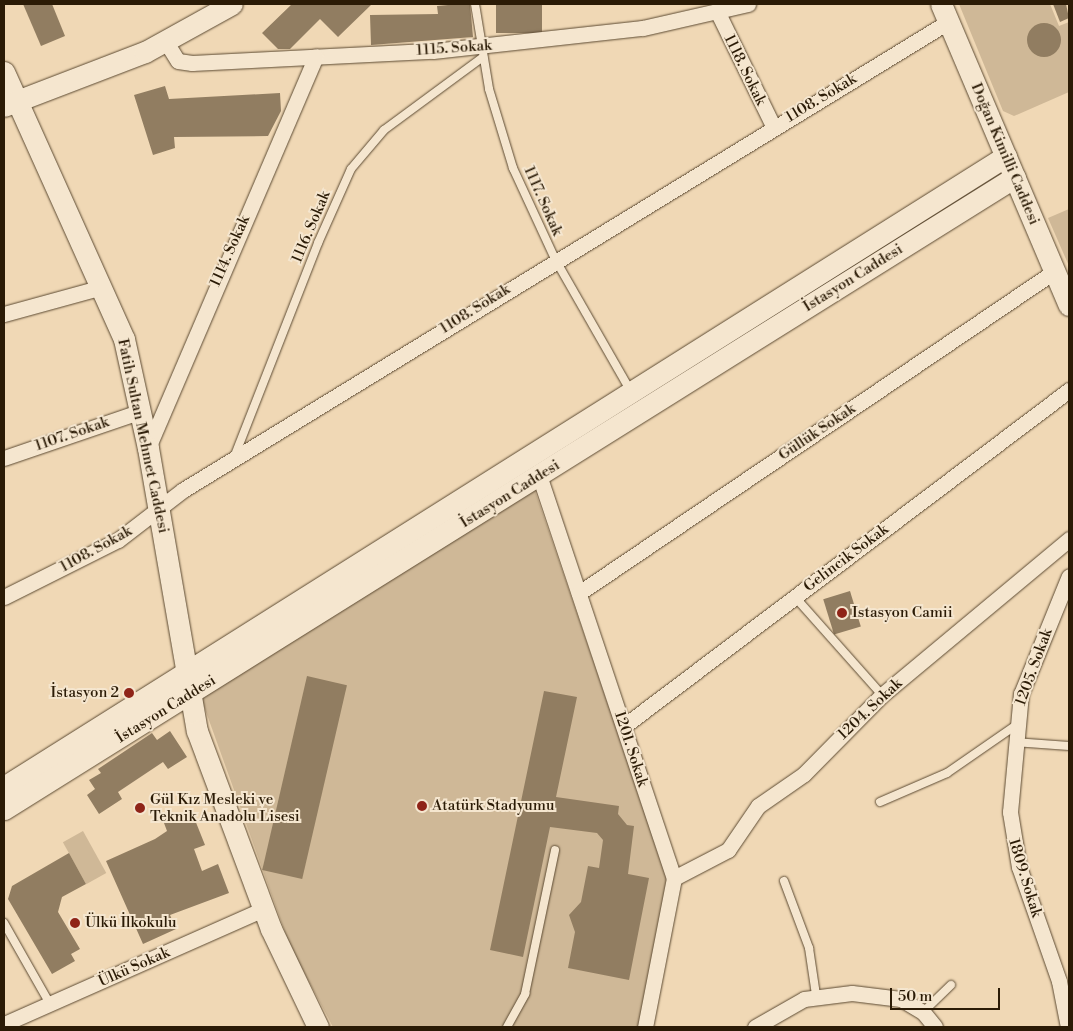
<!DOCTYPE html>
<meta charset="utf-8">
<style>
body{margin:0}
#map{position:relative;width:1073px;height:1031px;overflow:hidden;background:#f0d8b5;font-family:"Libre Bodoni",serif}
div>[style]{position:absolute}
.green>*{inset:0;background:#cfb897;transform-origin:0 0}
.building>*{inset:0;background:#917d61;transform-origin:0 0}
.round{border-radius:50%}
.roads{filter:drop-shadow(0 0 1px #5c4a32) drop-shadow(0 0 1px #5c4a32)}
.lane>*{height:8px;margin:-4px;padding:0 4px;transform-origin:4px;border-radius:4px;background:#f5e6cf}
.street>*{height:15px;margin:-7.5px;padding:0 7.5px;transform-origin:7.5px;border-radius:7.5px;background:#f5e6cf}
.secondary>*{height:21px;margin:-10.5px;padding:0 10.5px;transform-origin:10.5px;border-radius:10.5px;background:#f5e6cf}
.dots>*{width:14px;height:14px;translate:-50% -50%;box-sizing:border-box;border:2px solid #f5e6cf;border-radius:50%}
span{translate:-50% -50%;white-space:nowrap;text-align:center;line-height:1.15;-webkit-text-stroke:4px #f5e6cf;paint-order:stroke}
.street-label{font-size:15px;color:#2b1b06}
.poi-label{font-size:15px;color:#2b1b06}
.left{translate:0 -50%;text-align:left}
.right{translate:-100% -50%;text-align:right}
.frame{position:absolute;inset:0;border:5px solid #2b1b06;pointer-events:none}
.scale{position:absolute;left:890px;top:988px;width:110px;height:22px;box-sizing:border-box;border:2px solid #2b1b06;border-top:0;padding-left:6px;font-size:15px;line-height:18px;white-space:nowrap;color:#2b1b06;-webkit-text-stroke:4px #f5e6cf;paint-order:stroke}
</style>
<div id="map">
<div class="green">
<div style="clip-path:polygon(959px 4px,1050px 4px,1059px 26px,1069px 22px,1069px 92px,1014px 116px,1003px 111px)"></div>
<div style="clip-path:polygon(1069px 209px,1069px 266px,1048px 218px)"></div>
<div style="clip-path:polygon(534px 488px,668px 879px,640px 1027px,333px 1027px,290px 946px,201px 698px)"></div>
<div style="left:83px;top:831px;width:48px;height:23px;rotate:61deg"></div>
</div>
<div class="building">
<div style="clip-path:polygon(23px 4px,52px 4px,65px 36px,41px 46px)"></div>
<div style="clip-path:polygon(292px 4px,372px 4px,338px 37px,320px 19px,290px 49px,278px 49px,262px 33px)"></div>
<div style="clip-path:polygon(459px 4px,470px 4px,473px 37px,371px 45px,370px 15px,438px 14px,437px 6px)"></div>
<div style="left:496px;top:4px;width:46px;height:29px"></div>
<div style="clip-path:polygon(1053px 4px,1066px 4px,1069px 18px,1060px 22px)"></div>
<div class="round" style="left:1027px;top:23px;width:34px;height:34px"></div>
<div style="clip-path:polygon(165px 86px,169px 99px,280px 93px,281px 111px,268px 136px,174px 137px,175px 148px,153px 155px,134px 95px)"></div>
<div style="left:850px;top:591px;width:37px;height:28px;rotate:73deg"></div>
<div style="left:307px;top:676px;width:41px;height:199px;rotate:13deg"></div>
<div style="clip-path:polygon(544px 691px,577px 697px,556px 797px,619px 806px,618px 814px,627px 825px,634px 826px,628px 874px,649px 878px,629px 980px,568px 968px,575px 932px,569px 915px,581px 902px,588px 866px,599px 868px,603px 840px,597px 833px,550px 827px,523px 957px,490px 950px)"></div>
<div style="clip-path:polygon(170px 731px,187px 757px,168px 769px,163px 762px,118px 792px,122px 799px,99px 814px,87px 795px,95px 789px,89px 780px,101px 773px,98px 769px,152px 733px,157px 740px)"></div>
<div style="clip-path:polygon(183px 815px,186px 823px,195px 820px,205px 845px,194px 849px,202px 871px,218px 864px,229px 893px,170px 915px,176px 929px,143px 944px,106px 861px,155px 839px,167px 831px,164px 823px)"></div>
<div style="clip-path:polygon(69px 853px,86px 884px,62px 897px,58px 912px,80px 949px,71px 954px,75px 961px,52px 974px,8px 899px,12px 886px)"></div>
</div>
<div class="roads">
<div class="lane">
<div style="left:475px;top:4px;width:86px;rotate:80.6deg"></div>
<div style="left:489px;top:89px;width:83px;rotate:73.1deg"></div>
<div style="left:513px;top:168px;width:100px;rotate:65.2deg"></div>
<div style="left:555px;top:259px;width:151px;rotate:60.2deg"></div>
<div style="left:235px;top:455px;width:228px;rotate:-68.6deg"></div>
<div style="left:318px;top:243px;width:81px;rotate:-66deg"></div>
<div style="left:351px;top:169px;width:51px;rotate:-49.8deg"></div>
<div style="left:384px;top:130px;width:123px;rotate:-36.4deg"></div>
<div style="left:795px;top:597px;width:131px;rotate:48.4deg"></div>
<div style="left:1014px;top:742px;width:55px;rotate:4.2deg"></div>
<div style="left:880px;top:802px;width:73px;rotate:-23.4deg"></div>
<div style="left:947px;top:773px;width:83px;rotate:-34.7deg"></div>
<div style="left:784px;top:881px;width:72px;rotate:69.5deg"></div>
<div style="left:809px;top:948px;width:48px;rotate:81.5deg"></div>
<div style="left:4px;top:923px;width:93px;rotate:60.4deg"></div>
<div style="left:923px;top:1012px;width:39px;rotate:-44deg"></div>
<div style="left:507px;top:1027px;width:38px;rotate:-61deg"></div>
<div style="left:525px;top:994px;width:147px;rotate:-78.2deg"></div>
</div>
<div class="street">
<div style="left:718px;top:13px;width:126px;rotate:64deg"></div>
<div style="left:166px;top:42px;width:22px;rotate:58deg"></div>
<div style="left:178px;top:61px;width:14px;rotate:8deg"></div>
<div style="left:192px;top:63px;width:241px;rotate:-2.9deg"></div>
<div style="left:433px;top:51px;width:211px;rotate:-6.3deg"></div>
<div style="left:643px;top:28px;width:108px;rotate:-12.9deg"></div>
<div style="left:4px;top:314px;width:102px;rotate:-15.4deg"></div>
<div style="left:148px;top:448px;width:426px;rotate:-66.8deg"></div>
<div style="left:4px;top:458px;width:145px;rotate:-18.9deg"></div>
<div style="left:539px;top:475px;width:425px;rotate:71.5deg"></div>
<div style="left:674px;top:878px;width:152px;rotate:101deg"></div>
<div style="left:579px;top:593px;width:575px;rotate:-34.08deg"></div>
<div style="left:4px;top:597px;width:127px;rotate:-26.6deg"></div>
<div style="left:118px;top:540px;width:82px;rotate:-37.6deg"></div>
<div style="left:183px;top:490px;width:897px;rotate:-31.46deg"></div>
<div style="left:624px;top:726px;width:558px;rotate:-37.05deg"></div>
<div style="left:674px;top:878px;width:61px;rotate:-27.4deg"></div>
<div style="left:728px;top:850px;width:53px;rotate:-55.7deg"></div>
<div style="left:758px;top:806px;width:56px;rotate:-34.8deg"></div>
<div style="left:804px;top:774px;width:111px;rotate:-45.4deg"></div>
<div style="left:882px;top:695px;width:244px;rotate:-39.8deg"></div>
<div style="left:4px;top:1024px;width:283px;rotate:-23.9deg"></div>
<div style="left:755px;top:1027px;width:56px;rotate:-29.7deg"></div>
<div style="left:804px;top:999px;width:48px;rotate:-7.1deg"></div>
<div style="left:852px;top:993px;width:49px;rotate:7deg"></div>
<div style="left:901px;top:999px;width:26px;rotate:31deg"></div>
<div style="left:923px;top:1012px;width:19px;rotate:51deg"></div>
<div style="left:1068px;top:1027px;width:47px;rotate:-101.1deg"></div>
<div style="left:1059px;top:981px;width:121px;rotate:-109.3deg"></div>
<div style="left:1019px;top:867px;width:56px;rotate:-99.3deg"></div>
<div style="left:1010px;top:812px;width:119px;rotate:-84.7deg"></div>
<div style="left:1021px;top:694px;width:127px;rotate:-67.9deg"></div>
</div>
<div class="secondary">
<div style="left:941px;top:4px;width:327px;rotate:67deg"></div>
<div style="left:4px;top:72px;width:293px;rotate:65.8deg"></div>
<div style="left:124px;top:339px;width:112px;rotate:77.6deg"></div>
<div style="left:148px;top:448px;width:287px;rotate:80.2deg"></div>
<div style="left:197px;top:731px;width:211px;rotate:69.5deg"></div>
<div style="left:271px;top:929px;width:109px;rotate:64.4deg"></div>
<div style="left:4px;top:106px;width:151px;rotate:-21deg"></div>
<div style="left:145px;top:52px;width:99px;rotate:-28.9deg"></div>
<div style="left:4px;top:787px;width:1184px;rotate:-32.2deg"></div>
<div style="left:4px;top:809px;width:1192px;rotate:-32.01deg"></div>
</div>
</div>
<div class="dots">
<div style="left:842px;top:613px;background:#8f2418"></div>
<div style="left:129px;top:693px;background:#8f2418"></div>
<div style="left:422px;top:806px;background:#8f2418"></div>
<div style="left:140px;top:808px;background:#8f2418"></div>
<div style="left:75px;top:923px;background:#8f2418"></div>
</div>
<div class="street-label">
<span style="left:454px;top:48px;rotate:-4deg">1115. Sokak</span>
<span style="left:745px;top:70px;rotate:64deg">1118. Sokak</span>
<span style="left:821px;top:98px;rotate:-31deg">1108. Sokak</span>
<span style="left:1005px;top:154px;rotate:67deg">Doğan Kimilli Caddesi</span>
<span style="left:543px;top:201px;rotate:66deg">1117. Sokak</span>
<span style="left:311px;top:227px;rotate:-67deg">1116. Sokak</span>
<span style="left:230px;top:251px;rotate:-66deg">1114. Sokak</span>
<span style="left:853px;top:278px;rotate:-32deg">İstasyon Caddesi</span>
<span style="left:475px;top:309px;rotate:-32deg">1108. Sokak</span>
<span style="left:817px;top:432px;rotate:-34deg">Güllük Sokak</span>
<span style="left:72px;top:434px;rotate:-19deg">1107. Sokak</span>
<span style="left:143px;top:436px;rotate:78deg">Fatih Sultan Mehmet Caddesi</span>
<span style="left:510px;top:494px;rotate:-32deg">İstasyon Caddesi</span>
<span style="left:96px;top:549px;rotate:-29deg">1108. Sokak</span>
<span style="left:846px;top:558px;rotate:-37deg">Gelincik Sokak</span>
<span style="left:1034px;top:667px;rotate:-70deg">1205. Sokak</span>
<span style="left:166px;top:709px;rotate:-32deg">İstasyon Caddesi</span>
<span style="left:870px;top:709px;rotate:-43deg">1204. Sokak</span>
<span style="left:631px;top:749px;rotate:72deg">1201. Sokak</span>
<span style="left:1025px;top:878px;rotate:73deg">1809. Sokak</span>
<span style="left:134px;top:967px;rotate:-24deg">Ülkü Sokak</span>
</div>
<div class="poi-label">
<span class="left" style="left:852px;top:613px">Istasyon Camii</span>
<span class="right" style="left:119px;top:693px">İstasyon 2</span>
<span class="left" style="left:150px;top:808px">Gül Kız Mesleki ve<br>Teknik Anadolu Lisesi</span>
<span class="left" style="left:432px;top:806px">Atatürk Stadyumu</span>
<span class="left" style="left:85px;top:923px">Ülkü İlkokulu</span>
</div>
<div class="frame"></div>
<div class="scale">50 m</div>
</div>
